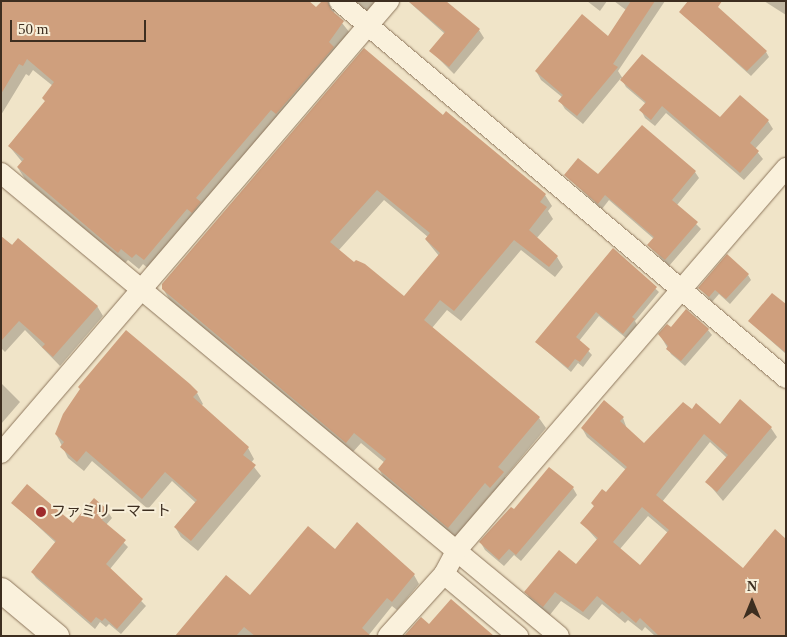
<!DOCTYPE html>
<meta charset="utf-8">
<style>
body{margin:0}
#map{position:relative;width:787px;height:637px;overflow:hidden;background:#f0e4c8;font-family:"Times New Roman","Noto Sans JP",serif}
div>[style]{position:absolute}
.shadow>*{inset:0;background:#0003}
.building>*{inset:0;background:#cf9f7d}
.roads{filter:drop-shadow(0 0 1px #8d765c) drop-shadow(0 0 1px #8d765c)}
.minor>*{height:20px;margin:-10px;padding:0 10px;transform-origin:10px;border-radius:10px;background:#faf1dc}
.tertiary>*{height:25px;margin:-12.5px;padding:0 12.5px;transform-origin:12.5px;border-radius:12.5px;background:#faf1dc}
.dots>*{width:14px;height:14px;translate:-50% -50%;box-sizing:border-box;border:2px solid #f7eed8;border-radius:50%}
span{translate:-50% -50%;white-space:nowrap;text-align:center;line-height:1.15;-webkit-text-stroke:4px #f7eed8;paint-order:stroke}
.poi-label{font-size:15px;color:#3d2e20}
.left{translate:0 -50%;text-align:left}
.frame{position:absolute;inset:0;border:2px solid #3d2e20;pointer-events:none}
.north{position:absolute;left:727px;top:577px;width:50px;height:50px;-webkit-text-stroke:4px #f7eed8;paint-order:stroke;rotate:0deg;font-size:14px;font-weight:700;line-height:20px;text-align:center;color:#3d2e20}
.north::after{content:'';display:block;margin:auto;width:18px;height:22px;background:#3d2e20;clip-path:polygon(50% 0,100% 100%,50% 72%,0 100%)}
.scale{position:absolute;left:10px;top:20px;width:136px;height:22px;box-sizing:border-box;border:2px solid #3d2e20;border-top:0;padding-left:6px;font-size:15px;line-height:18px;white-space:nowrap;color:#3d2e20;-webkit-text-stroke:4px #f7eed8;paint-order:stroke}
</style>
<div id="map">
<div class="shadow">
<div style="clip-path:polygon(1px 1px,317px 9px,323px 1px,346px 1px,336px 5px,334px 13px,350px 33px,151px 271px,143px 264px,139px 269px,128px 260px,125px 263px,25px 179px,18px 168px,23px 163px,9px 146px,46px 102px,43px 98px,53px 86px,33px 70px,29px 76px,26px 74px,1px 115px)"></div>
<div style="clip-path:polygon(350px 1px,376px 1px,366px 13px)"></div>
<div style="clip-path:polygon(408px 1px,444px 1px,479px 30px,484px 38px,454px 74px,431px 51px,445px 34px)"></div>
<div style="clip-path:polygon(587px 1px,607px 1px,600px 11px)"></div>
<div style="clip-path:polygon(614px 1px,665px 1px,618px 71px,623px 79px,721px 119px,740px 97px,768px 121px,773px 129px,755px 149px,763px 159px,744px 180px,666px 113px,655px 126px,645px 118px,641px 110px,646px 104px,626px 87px,621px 78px,583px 124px,565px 109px,560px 101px,562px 97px,541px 80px,536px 71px,608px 37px,626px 10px)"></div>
<div style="clip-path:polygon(764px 1px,786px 1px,786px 15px)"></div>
<div style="clip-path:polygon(680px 12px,766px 52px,769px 57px,751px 76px)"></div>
<div style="clip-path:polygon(evenodd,446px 113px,545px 195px,552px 206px,548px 211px,553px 219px,536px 239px,557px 257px,563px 267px,555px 277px,521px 250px,461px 321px,447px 310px,432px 328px,539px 418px,546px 428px,505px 477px,509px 484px,497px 498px,492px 493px,455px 538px,385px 480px,379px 469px,385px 463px,361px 443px,352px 453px,170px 300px,163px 289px,446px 113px,384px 200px,428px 237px,426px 240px,439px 256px,404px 298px,338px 251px,384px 200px)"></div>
<div style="clip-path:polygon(695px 172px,699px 178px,677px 205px,701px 229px,669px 266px,649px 246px,654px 239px,609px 200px,602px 209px,565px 175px)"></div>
<div style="clip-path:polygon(1px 237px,97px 306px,103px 316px,60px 366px,25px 330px,5px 352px,1px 348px)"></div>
<div style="clip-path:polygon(613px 249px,659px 292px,635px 321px,637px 325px,626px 338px,599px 316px,579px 341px,592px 355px,583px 367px,578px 363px,571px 372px,536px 342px)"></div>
<div style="clip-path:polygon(748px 275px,751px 280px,730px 304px,719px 294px,712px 302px,700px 288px)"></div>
<div style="clip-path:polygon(786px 306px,786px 354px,750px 322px)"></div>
<div style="clip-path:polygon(671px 329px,708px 330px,712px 335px,685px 366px,671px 354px,660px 335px)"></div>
<div style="clip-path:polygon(1px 383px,20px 402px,1px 424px)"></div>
<div style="clip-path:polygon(197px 393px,203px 404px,201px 406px,248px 448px,254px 459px,251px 463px,261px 476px,198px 551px,181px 537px,175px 527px,196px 503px,172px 481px,148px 509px,92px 461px,84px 471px,68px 458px,56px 434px)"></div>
<div style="clip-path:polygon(evenodd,692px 411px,720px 426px,771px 428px,777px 437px,723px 501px,707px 482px,727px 458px,710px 442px,662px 502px,743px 569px,786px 636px,655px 636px,645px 627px,642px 631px,628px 620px,625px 623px,602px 604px,589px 620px,561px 601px,549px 616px,531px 601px,526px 592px,576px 566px,598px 541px,582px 523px,595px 507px,592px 503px,606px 494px,626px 470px,587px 437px,582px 428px,623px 418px,627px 429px,644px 445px,692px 411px,648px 516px,668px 533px,640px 566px,620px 549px,648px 516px)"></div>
<div style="clip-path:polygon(573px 488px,577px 495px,521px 561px,514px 555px,504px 566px,485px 550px,481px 543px,514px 511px)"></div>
<div style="clip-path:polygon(13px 503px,73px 525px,108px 512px,112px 518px,106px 525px,128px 547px,110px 569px,146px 606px,121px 634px,109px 624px,106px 627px,100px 622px,95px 629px,36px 578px,32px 572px,56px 543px)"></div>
<div style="clip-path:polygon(335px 550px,414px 575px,419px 584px,397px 610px,392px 606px,368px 636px,177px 636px)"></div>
</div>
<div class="building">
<div style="clip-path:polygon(1px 1px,309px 1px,316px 7px,322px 1px,327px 1px,331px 10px,344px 21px,329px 42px,334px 47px,276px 114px,271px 110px,196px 198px,201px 202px,192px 213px,187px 209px,144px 260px,136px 254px,132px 258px,121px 249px,118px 253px,17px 167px,24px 159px,8px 146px,45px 101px,42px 98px,54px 82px,27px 59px,23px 66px,19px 64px,1px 94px)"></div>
<div style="clip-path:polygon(408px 1px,446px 1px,480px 29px,449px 67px,429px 51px,445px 32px)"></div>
<div style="clip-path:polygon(631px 1px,655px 1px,613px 64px,618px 67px,577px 116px,558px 101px,563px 95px,535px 71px,582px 14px,608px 36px)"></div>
<div style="clip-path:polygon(688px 1px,722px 1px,718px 7px,767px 51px,747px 71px,679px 12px)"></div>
<div style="clip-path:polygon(evenodd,364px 48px,443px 115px,446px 111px,546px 194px,540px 202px,547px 207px,529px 230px,558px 256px,549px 267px,514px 240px,454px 311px,440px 300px,424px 320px,540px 417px,498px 467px,504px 472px,490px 488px,485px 483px,448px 528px,378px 469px,386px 459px,354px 433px,346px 443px,162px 289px,162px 284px,364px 48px,377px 190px,430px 233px,425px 239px,440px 253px,404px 296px,365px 264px,356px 260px,354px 262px,330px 242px,377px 190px)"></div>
<div style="clip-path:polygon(642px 54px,720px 117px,740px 95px,769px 120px,750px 143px,759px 151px,740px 173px,662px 106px,651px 120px,639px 110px,646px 102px,620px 80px)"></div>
<div style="clip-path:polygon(642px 125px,696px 171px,672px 200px,698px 222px,665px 260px,647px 245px,654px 237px,605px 195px,598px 204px,564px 175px,578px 158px,598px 174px)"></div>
<div style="clip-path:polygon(1px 236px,12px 245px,18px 238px,98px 306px,53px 357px,42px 347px,45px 344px,19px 321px,1px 341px)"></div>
<div style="clip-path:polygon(613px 248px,657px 287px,632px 317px,635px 319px,623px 334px,596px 312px,576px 337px,590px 349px,580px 362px,575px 359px,568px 368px,535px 342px)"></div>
<div style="clip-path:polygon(727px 254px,749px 274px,726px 299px,715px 290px,709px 297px,698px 288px)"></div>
<div style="clip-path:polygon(772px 293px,786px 304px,786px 353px,748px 321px)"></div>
<div style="clip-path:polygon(686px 309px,709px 329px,681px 361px,666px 349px,668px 346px,658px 334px,667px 324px,671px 327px)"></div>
<div style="clip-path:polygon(126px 330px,190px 384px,198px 392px,193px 397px,249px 447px,243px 455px,256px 465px,191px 541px,174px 527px,197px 500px,165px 472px,142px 499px,86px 451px,77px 462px,60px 447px,64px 442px,55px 434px,63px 414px,80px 389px,78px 387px)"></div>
<div style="clip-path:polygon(evenodd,740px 399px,772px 427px,717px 492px,705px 482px,728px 455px,704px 434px,656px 495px,743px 568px,775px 529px,786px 539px,786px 636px,659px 636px,640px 618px,636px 623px,622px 611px,619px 614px,597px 596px,583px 612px,555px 592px,543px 607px,524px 592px,559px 550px,576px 564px,598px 538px,580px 523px,594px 506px,591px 503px,602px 489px,606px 492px,627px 467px,581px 428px,604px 400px,624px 417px,620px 421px,644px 443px,683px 402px,692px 409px,696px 403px,720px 424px,740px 399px,642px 507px,669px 530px,640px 565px,613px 542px,642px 507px)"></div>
<div style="clip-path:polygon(549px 467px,574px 487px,516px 555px,509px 549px,499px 560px,479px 542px,511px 507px,514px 509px)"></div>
<div style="clip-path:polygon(27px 484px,73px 523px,94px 498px,109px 511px,102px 520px,126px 540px,106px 564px,143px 599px,117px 629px,105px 618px,102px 621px,96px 617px,91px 623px,31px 572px,56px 541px,11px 503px)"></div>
<div style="clip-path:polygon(357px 522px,415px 574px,392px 602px,387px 598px,362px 628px,371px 636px,255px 636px,244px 627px,236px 636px,175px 636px,226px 575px,250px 595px,308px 526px,335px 549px)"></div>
<div style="clip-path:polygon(451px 599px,494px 636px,404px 636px,421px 617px,429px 624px)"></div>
</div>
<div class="roads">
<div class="minor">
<div style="left:339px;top:1px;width:585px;rotate:40.14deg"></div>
<div style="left:1px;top:173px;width:725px;rotate:39.68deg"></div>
<div style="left:1px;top:453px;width:596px;rotate:-49.36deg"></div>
<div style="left:444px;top:574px;width:97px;rotate:40deg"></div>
<div style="left:388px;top:636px;width:84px;rotate:-47.9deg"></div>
<div style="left:444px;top:574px;width:26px;rotate:-62deg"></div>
<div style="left:456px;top:551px;width:506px;rotate:-49.25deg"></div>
</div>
<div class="tertiary">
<div style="left:1px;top:590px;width:72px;rotate:39.9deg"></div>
</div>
</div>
<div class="dots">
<div style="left:41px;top:512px;background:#9e2a2b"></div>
</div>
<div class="poi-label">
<span class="left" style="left:51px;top:512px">ファミリーマート</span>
</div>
<div class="frame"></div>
<div class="north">N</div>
<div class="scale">50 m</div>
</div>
